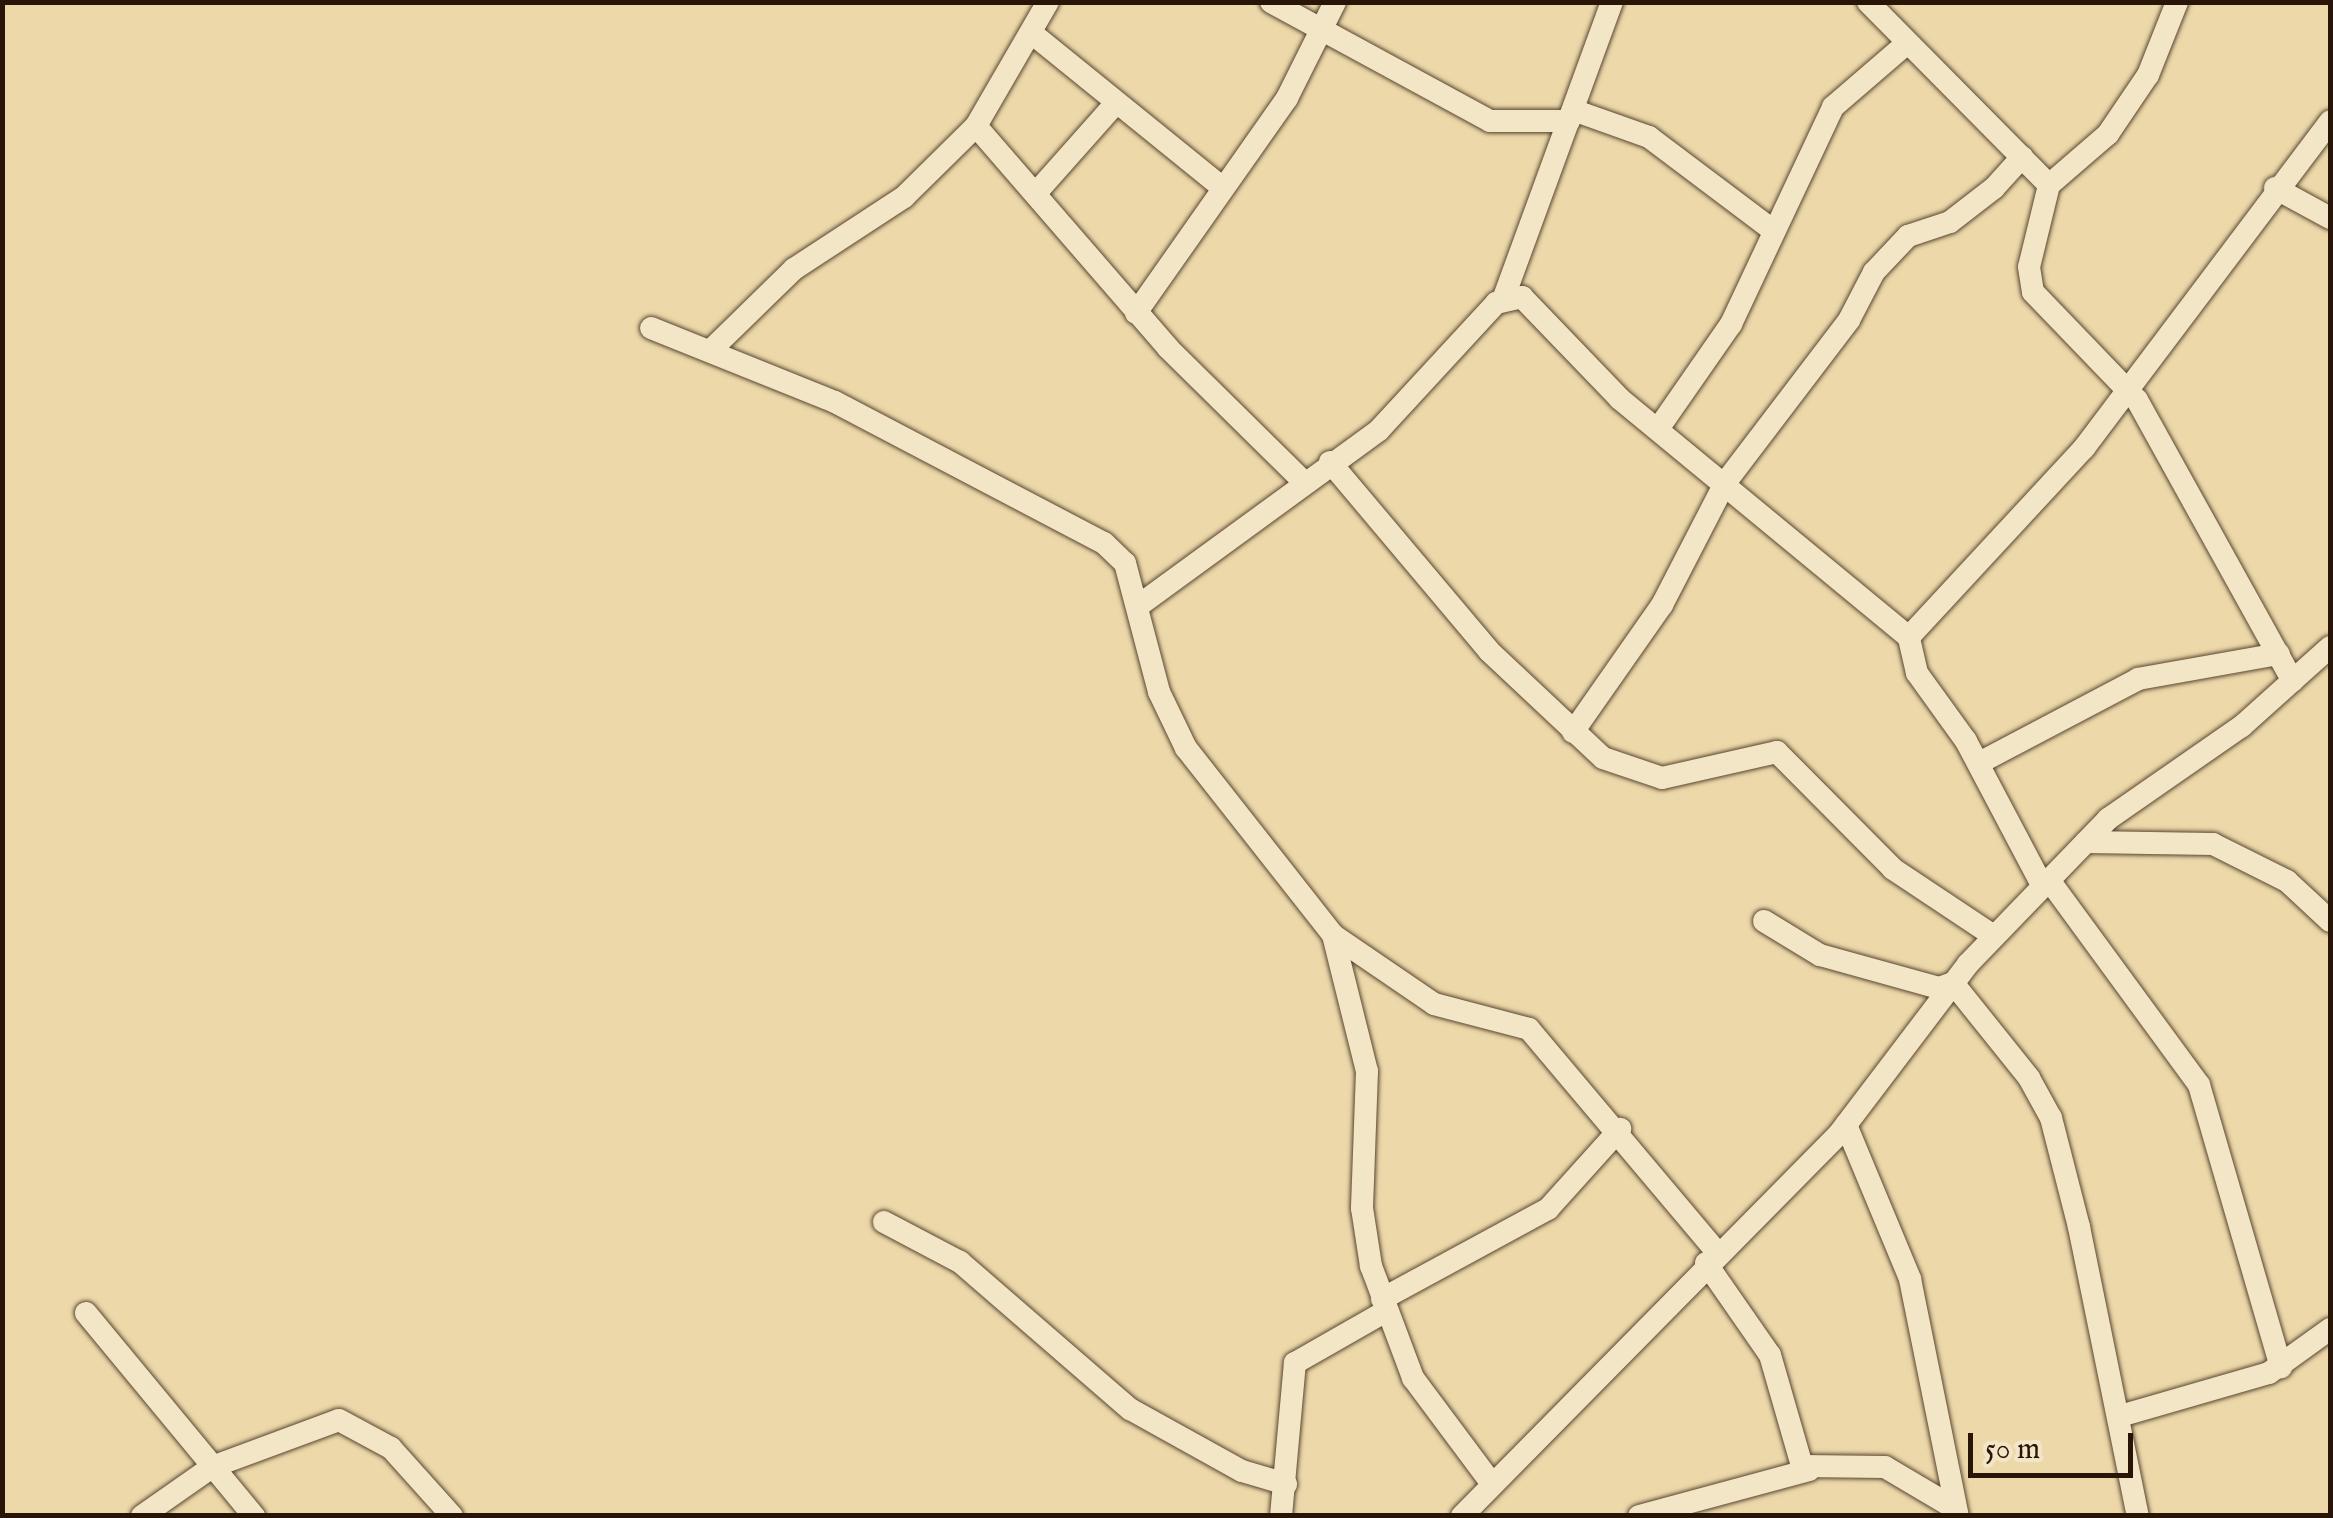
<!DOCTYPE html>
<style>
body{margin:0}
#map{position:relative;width:2333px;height:1518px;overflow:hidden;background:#ecd8a9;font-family:"IM FELL English",serif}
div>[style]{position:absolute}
.roads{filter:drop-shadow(0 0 2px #594630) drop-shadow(0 0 2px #594630)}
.street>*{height:22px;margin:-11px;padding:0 11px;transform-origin:11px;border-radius:11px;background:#f3e6c7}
span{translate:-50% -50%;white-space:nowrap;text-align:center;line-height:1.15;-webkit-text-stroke:9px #f3e6c7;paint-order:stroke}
.frame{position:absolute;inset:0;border:5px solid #281507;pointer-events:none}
.scale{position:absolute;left:1968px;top:1433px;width:165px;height:45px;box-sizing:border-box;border:5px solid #281507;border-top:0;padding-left:12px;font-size:30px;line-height:35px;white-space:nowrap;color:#281507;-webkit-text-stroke:8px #f3e6c7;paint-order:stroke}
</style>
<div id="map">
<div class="roads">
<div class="street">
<div style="left:1271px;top:2px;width:249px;rotate:28.5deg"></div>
<div style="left:1490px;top:121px;width:79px"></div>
<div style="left:1868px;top:2px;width:257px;rotate:45.3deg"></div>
<div style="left:2049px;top:185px;width:84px;rotate:103.7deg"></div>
<div style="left:2029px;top:267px;width:25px;rotate:81deg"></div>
<div style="left:2033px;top:292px;width:150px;rotate:46.1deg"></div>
<div style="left:2137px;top:400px;width:321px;rotate:61deg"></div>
<div style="left:1034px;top:35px;width:243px;rotate:39deg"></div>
<div style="left:1573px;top:110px;width:81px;rotate:19.6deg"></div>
<div style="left:1649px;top:137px;width:153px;rotate:37deg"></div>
<div style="left:976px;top:126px;width:294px;rotate:49.1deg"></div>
<div style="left:1168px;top:348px;width:188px;rotate:44.6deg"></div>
<div style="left:2049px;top:185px;width:78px;rotate:-40.8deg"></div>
<div style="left:2108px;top:134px;width:71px;rotate:-55.9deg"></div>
<div style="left:2148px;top:75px;width:79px;rotate:-68.3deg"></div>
<div style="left:2275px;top:188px;width:63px;rotate:28.6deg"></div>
<div style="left:1036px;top:193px;width:118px;rotate:-48.4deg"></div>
<div style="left:1504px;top:297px;width:314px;rotate:-69.9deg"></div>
<div style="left:1136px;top:313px;width:263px;rotate:-54.9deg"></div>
<div style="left:1287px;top:98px;width:107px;rotate:-63.4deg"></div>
<div style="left:651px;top:328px;width:198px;rotate:21.9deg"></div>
<div style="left:835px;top:402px;width:304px;rotate:27.7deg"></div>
<div style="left:1104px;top:543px;width:29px;rotate:44deg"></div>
<div style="left:1125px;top:563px;width:133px;rotate:75.2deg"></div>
<div style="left:1159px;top:692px;width:62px;rotate:64.3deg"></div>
<div style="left:1186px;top:748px;width:238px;rotate:51.8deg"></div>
<div style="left:1333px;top:935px;width:140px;rotate:76deg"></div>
<div style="left:1367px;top:1071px;width:137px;rotate:92.1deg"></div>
<div style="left:1362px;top:1208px;width:59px;rotate:81.2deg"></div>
<div style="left:1371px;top:1266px;width:120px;rotate:69.4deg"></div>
<div style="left:1413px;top:1378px;width:132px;rotate:53.3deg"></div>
<div style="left:712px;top:349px;width:115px;rotate:-44.3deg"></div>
<div style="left:794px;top:269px;width:131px;rotate:-33.2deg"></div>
<div style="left:904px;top:197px;width:101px;rotate:-44.6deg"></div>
<div style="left:976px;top:126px;width:143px;rotate:-59.9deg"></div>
<div style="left:1658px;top:429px;width:128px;rotate:-55.2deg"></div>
<div style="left:1731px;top:324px;width:240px;rotate:-64.8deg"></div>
<div style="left:1833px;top:107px;width:96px;rotate:-40.8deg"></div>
<div style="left:1330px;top:462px;width:247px;rotate:49.9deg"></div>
<div style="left:1489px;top:651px;width:156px;rotate:43.2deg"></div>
<div style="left:1603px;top:758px;width:62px;rotate:18.7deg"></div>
<div style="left:1662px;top:778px;width:118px;rotate:-12.7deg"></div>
<div style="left:1777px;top:752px;width:165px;rotate:45.2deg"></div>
<div style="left:1893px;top:869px;width:121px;rotate:33.6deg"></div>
<div style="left:1138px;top:606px;width:298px;rotate:-36.1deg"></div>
<div style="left:1379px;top:430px;width:173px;rotate:-47.3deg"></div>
<div style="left:1496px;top:303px;width:27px;rotate:-13deg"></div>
<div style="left:1522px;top:297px;width:141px;rotate:46.1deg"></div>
<div style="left:1620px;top:399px;width:374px;rotate:39.5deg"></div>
<div style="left:1573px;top:732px;width:155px;rotate:-55deg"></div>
<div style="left:1662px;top:605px;width:137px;rotate:-62.7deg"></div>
<div style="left:1725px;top:483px;width:205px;rotate:-52.7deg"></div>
<div style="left:1849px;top:320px;width:54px;rotate:-62.5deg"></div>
<div style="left:1874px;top:272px;width:50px;rotate:-46.6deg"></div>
<div style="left:1908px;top:236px;width:44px;rotate:-18.4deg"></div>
<div style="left:1950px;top:222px;width:56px;rotate:-37.7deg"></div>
<div style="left:1994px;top:188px;width:42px;rotate:-47.9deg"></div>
<div style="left:1979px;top:763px;width:180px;rotate:-27.8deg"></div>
<div style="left:2138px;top:679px;width:143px;rotate:-10.1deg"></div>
<div style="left:2086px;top:842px;width:127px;rotate:0.9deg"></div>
<div style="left:2213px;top:844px;width:83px;rotate:26.6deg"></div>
<div style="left:2287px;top:881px;width:59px;rotate:42.9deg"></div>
<div style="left:2049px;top:880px;width:254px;rotate:53.8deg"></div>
<div style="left:2199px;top:1085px;width:294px;rotate:73.8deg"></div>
<div style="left:2043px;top:887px;width:165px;rotate:-117.8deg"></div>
<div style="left:1966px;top:741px;width:84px;rotate:-125.8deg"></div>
<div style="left:1917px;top:673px;width:37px;rotate:-103deg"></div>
<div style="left:1909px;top:637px;width:258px;rotate:-47.2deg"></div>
<div style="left:2084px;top:448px;width:409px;rotate:-53deg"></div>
<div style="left:1764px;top:921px;width:66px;rotate:31.3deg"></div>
<div style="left:1820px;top:955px;width:123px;rotate:15.5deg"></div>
<div style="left:1939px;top:988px;width:15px;rotate:-20deg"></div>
<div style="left:1953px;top:983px;width:122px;rotate:51.3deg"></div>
<div style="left:2029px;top:1078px;width:46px;rotate:61.2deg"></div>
<div style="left:2051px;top:1118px;width:113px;rotate:75.6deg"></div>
<div style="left:2079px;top:1227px;width:295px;rotate:78.5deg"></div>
<div style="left:1333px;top:935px;width:122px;rotate:34.3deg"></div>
<div style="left:1434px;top:1004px;width:98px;rotate:14.7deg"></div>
<div style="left:1529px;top:1029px;width:292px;rotate:49.9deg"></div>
<div style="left:1846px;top:1125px;width:167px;rotate:67.4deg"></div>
<div style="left:1910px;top:1279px;width:242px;rotate:78.6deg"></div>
<div style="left:884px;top:1222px;width:86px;rotate:27.8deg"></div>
<div style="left:960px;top:1262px;width:225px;rotate:40.9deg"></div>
<div style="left:1130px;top:1409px;width:128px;rotate:29deg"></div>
<div style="left:1242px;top:1471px;width:46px;rotate:16.5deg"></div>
<div style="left:1706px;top:1263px;width:112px;rotate:55.2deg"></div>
<div style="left:1770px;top:1355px;width:116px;rotate:73.9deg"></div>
<div style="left:1802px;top:1466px;width:83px;rotate:0.7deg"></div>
<div style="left:1885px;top:1467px;width:82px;rotate:30.6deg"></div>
<div style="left:1382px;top:1299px;width:189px;rotate:-28.5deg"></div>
<div style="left:1548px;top:1209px;width:108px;rotate:-48deg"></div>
<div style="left:86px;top:1313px;width:264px;rotate:50.4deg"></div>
<div style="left:2120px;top:1416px;width:155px;rotate:-16.1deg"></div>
<div style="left:2269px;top:1373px;width:75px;rotate:-35.8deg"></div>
<div style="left:142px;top:1516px;width:85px;rotate:-35deg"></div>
<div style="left:212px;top:1467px;width:135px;rotate:-20.3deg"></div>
<div style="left:339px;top:1420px;width:59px;rotate:28.3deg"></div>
<div style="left:391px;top:1448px;width:91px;rotate:48.1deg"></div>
<div style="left:1281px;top:1516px;width:154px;rotate:-84.8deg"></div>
<div style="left:1295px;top:1363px;width:105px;rotate:-29.7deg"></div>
<div style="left:1462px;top:1516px;width:537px;rotate:-45.38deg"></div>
<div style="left:1839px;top:1134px;width:213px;rotate:-52.8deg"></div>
<div style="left:1968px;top:964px;width:202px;rotate:-46deg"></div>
<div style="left:2108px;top:819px;width:163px;rotate:-34.8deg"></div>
<div style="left:2242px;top:726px;width:118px;rotate:-41.9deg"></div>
<div style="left:1639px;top:1516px;width:176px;rotate:-15.1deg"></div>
</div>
</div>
<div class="frame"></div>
<div class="scale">50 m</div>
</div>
